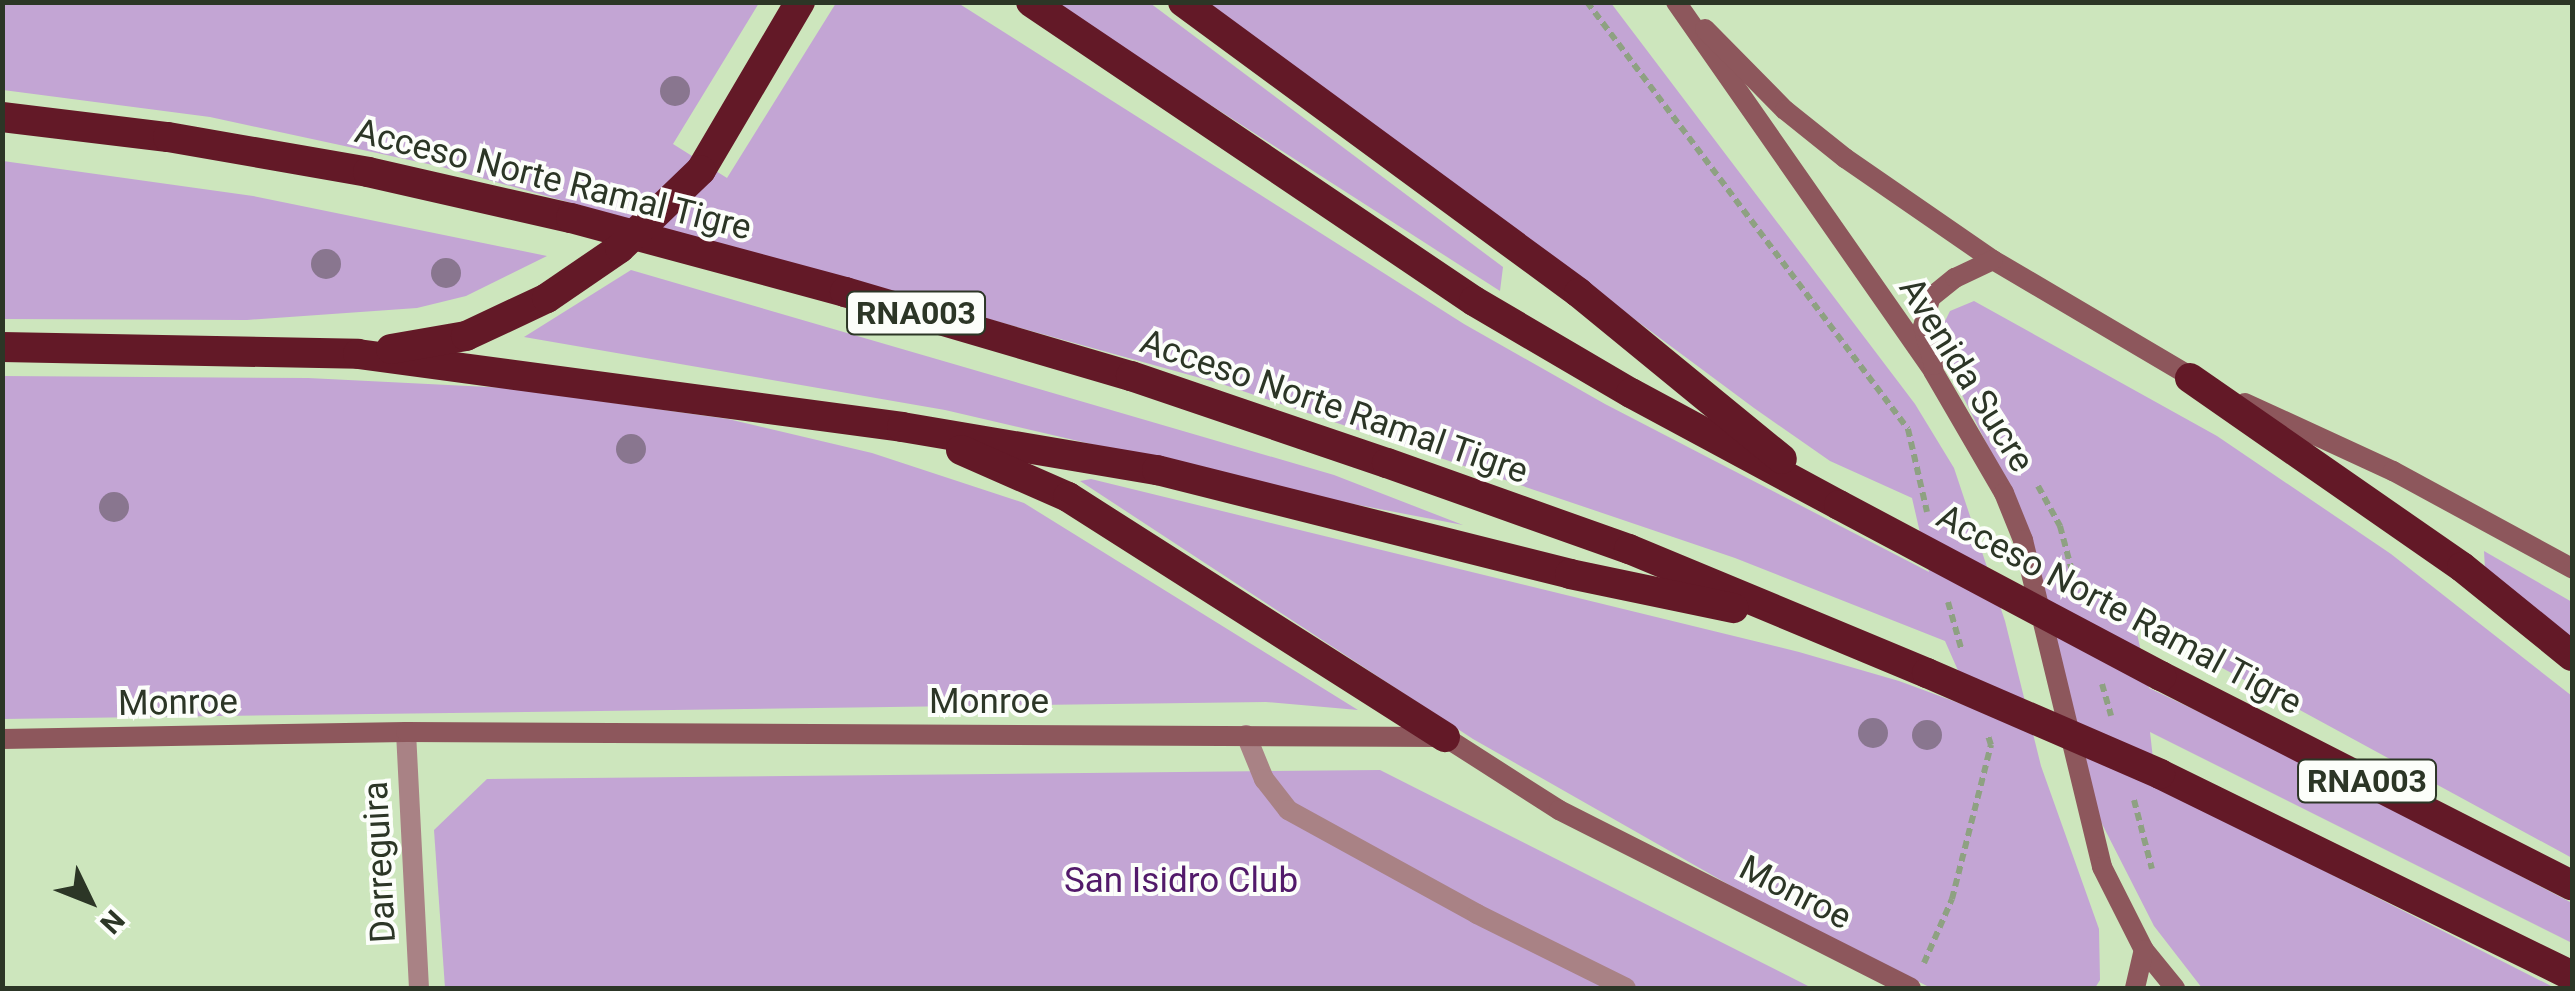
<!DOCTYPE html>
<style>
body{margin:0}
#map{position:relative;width:2575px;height:991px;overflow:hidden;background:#cde6bd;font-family:Roboto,sans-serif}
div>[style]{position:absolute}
.green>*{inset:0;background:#c3a5d4}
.path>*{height:6px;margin-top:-3px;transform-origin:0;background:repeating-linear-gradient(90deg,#8ea182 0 8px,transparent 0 13px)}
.lane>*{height:20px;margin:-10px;padding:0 10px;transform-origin:10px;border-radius:10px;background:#a98285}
.street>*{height:20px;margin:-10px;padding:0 10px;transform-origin:10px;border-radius:10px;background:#a98285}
.secondary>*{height:20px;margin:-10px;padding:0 10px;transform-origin:10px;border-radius:10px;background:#8d575c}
.highway>*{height:30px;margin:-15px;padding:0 15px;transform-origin:15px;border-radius:15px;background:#631927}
.highway-bridge>*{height:30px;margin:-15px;padding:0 15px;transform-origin:15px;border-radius:15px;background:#631927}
.trees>*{width:30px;height:30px;margin:-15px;border-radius:50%;background:#89768f}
span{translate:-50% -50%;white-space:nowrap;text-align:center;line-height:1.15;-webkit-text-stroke:8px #fcfefa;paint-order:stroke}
.shield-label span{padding:2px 8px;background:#fcfefa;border:2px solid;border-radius:8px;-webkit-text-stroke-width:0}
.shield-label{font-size:32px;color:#2c3626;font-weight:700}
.street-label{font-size:35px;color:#2c3626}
.park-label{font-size:35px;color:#521a6a}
.frame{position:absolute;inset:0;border:5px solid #2c3626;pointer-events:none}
.north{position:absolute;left:40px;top:851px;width:100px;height:100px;-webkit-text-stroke:8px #fcfefa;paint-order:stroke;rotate:133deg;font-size:28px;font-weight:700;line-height:40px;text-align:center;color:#2c3626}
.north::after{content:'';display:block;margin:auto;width:35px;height:45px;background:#2c3626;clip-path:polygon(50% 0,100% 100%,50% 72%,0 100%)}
</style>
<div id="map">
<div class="green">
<div style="clip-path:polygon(3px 3px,759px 3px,673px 144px,727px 178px,836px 3px,958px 3px,1464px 324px,1605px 404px,1929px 572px,1912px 498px,1830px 461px,1754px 408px,1209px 3px,1611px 3px,1915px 404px,1954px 468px,2005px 621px,2041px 766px,2099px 929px,2100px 980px,2095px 988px,1931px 988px,1747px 895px,1473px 739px,1080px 481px,1091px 479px,1799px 652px,1899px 681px,1975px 709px,1945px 641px,1735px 558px,1222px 384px,442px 167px,210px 117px,3px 90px)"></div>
<div style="clip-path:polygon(1052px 3px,1150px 3px,1503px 267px,1500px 291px)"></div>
<div style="clip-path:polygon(3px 161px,253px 196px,547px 256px,466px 296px,417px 308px,247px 320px,3px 319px)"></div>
<div style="clip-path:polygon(631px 270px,1334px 475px,1463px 525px,1327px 499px,945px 410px,524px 337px)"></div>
<div style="clip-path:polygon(1974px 301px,2217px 436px,2391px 554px,2572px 696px,2572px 858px,2134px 620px,2149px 688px,2316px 768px,2572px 903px,2572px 943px,2150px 732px,2156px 785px,2555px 988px,2202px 988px,2154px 926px,2098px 816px,2022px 514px,1939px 349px,1940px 331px,1950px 311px)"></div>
<div style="clip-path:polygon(3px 376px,308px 378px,508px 388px,728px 419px,872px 453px,1024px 503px,1358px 710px,1266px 702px,3px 719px)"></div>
<div style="clip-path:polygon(2484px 551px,2572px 602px,2572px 640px,2485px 569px)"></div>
<div style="clip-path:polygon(1380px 770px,1812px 988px,445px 988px,434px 830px,487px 779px)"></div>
</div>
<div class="path">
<div style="left:1587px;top:2px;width:534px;rotate:53.07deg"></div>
<div style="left:1908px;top:429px;width:85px;rotate:77.1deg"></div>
<div style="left:2038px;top:486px;width:46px;rotate:61.2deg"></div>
<div style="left:2060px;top:526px;width:66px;rotate:75.1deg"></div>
<div style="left:1948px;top:602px;width:48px;rotate:74.2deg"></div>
<div style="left:2102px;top:684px;width:33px;rotate:74deg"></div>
<div style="left:2134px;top:800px;width:71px;rotate:75.4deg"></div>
<div style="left:1924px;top:963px;width:70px;rotate:-66.4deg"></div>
<div style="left:1952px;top:899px;width:159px;rotate:-75.8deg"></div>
<div style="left:1991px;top:745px;width:9px;rotate:-108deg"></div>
</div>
<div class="lane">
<div style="left:1246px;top:735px;width:48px;rotate:67.8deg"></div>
<div style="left:1264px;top:779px;width:39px;rotate:52deg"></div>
<div style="left:1288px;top:810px;width:216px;rotate:28.8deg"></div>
<div style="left:1477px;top:914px;width:166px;rotate:26.4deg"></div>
</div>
<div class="street">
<div style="left:406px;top:732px;width:256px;rotate:87.1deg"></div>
</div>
<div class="secondary">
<div style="left:1676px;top:2px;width:450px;rotate:55.1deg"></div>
<div style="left:1933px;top:371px;width:141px;rotate:59.8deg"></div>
<div style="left:2004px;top:493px;width:51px;rotate:68deg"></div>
<div style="left:2023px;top:540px;width:336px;rotate:76.4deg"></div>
<div style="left:2102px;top:867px;width:93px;rotate:63.2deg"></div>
<div style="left:2144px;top:950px;width:49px;rotate:50.8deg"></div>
<div style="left:1705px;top:29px;width:114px;rotate:45.4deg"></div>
<div style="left:1785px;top:110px;width:77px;rotate:38.7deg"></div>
<div style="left:1845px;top:158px;width:180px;rotate:34.6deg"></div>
<div style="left:1993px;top:260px;width:240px;rotate:30.5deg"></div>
<div style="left:1934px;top:365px;width:40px;rotate:-106deg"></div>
<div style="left:1923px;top:327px;width:30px;rotate:-76deg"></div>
<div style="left:1930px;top:298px;width:32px;rotate:-39deg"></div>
<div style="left:1955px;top:278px;width:42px;rotate:-25.3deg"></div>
<div style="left:2245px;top:403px;width:163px;rotate:24.7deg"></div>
<div style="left:2393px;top:471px;width:204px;rotate:28.5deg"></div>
<div style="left:2px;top:739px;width:404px;rotate:-1deg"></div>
<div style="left:406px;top:732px;width:1039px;rotate:0.28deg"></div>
<div style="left:1445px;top:737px;width:135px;rotate:32.6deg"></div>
<div style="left:1559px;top:810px;width:394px;rotate:26.8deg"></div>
<div style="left:2135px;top:988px;width:39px;rotate:-77deg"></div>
</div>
<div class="highway">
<div style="left:1031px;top:2px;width:534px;rotate:34.02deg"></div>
<div style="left:1474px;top:301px;width:182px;rotate:30.4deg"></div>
<div style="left:1631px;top:393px;width:236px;rotate:28.3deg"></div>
<div style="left:1183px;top:2px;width:491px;rotate:36.3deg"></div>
<div style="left:1579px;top:293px;width:262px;rotate:39.3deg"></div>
<div style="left:2px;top:117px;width:167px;rotate:6.9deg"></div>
<div style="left:168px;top:137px;width:203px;rotate:9.9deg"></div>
<div style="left:368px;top:172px;width:208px;rotate:12.8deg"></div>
<div style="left:571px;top:218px;width:284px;rotate:15.1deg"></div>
<div style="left:845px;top:292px;width:298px;rotate:16.4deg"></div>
<div style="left:1131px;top:376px;width:270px;rotate:18.8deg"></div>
<div style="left:1387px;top:463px;width:257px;rotate:19.6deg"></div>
<div style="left:1629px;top:549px;width:323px;rotate:22.6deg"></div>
<div style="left:701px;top:170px;width:195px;rotate:-59.5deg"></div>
<div style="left:2px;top:347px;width:356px;rotate:1.1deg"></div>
<div style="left:358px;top:354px;width:549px;rotate:7.64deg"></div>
<div style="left:902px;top:427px;width:259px;rotate:9.6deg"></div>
<div style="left:1157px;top:470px;width:426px;rotate:14.1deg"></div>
<div style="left:1570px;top:574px;width:167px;rotate:11.8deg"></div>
<div style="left:391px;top:349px;width:76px;rotate:-9.8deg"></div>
<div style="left:466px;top:336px;width:89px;rotate:-25.1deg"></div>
<div style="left:2190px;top:378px;width:331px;rotate:34.8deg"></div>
<div style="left:2462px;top:567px;width:141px;rotate:39deg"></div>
<div style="left:961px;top:450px;width:117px;rotate:23.7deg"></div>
<div style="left:1068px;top:497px;width:447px;rotate:32.5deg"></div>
<div style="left:2161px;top:676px;width:461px;rotate:27deg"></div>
<div style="left:2160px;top:774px;width:459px;rotate:26.1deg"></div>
</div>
<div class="highway-bridge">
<div style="left:547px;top:298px;width:88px;rotate:-34.4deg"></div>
<div style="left:620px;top:248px;width:112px;rotate:-43.9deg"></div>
<div style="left:1839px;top:505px;width:365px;rotate:28deg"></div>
<div style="left:1927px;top:673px;width:254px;rotate:23.4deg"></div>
</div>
<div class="trees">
<div style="left:675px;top:91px"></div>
<div style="left:326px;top:264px"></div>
<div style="left:446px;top:273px"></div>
<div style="left:631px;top:449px"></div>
<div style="left:114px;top:507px"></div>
<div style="left:1873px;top:733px"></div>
<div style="left:1927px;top:735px"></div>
</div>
<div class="shield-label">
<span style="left:916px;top:313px">RNA003</span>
<span style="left:2367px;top:781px">RNA003</span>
</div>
<div class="street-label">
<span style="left:553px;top:180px;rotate:14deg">Acceso Norte Ramal Tigre</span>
<span style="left:1966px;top:375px;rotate:58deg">Avenida Sucre</span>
<span style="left:1334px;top:407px;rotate:19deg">Acceso Norte Ramal Tigre</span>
<span style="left:2119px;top:610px;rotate:28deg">Acceso Norte Ramal Tigre</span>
<span style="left:989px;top:702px">Monroe</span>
<span style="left:178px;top:703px;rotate:-1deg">Monroe</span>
<span style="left:380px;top:862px;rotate:-93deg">Darreguira</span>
<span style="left:1795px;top:893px;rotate:27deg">Monroe</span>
</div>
<div class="park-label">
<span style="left:1181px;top:881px">San Isidro Club</span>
</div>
<div class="frame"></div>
<div class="north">N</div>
</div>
